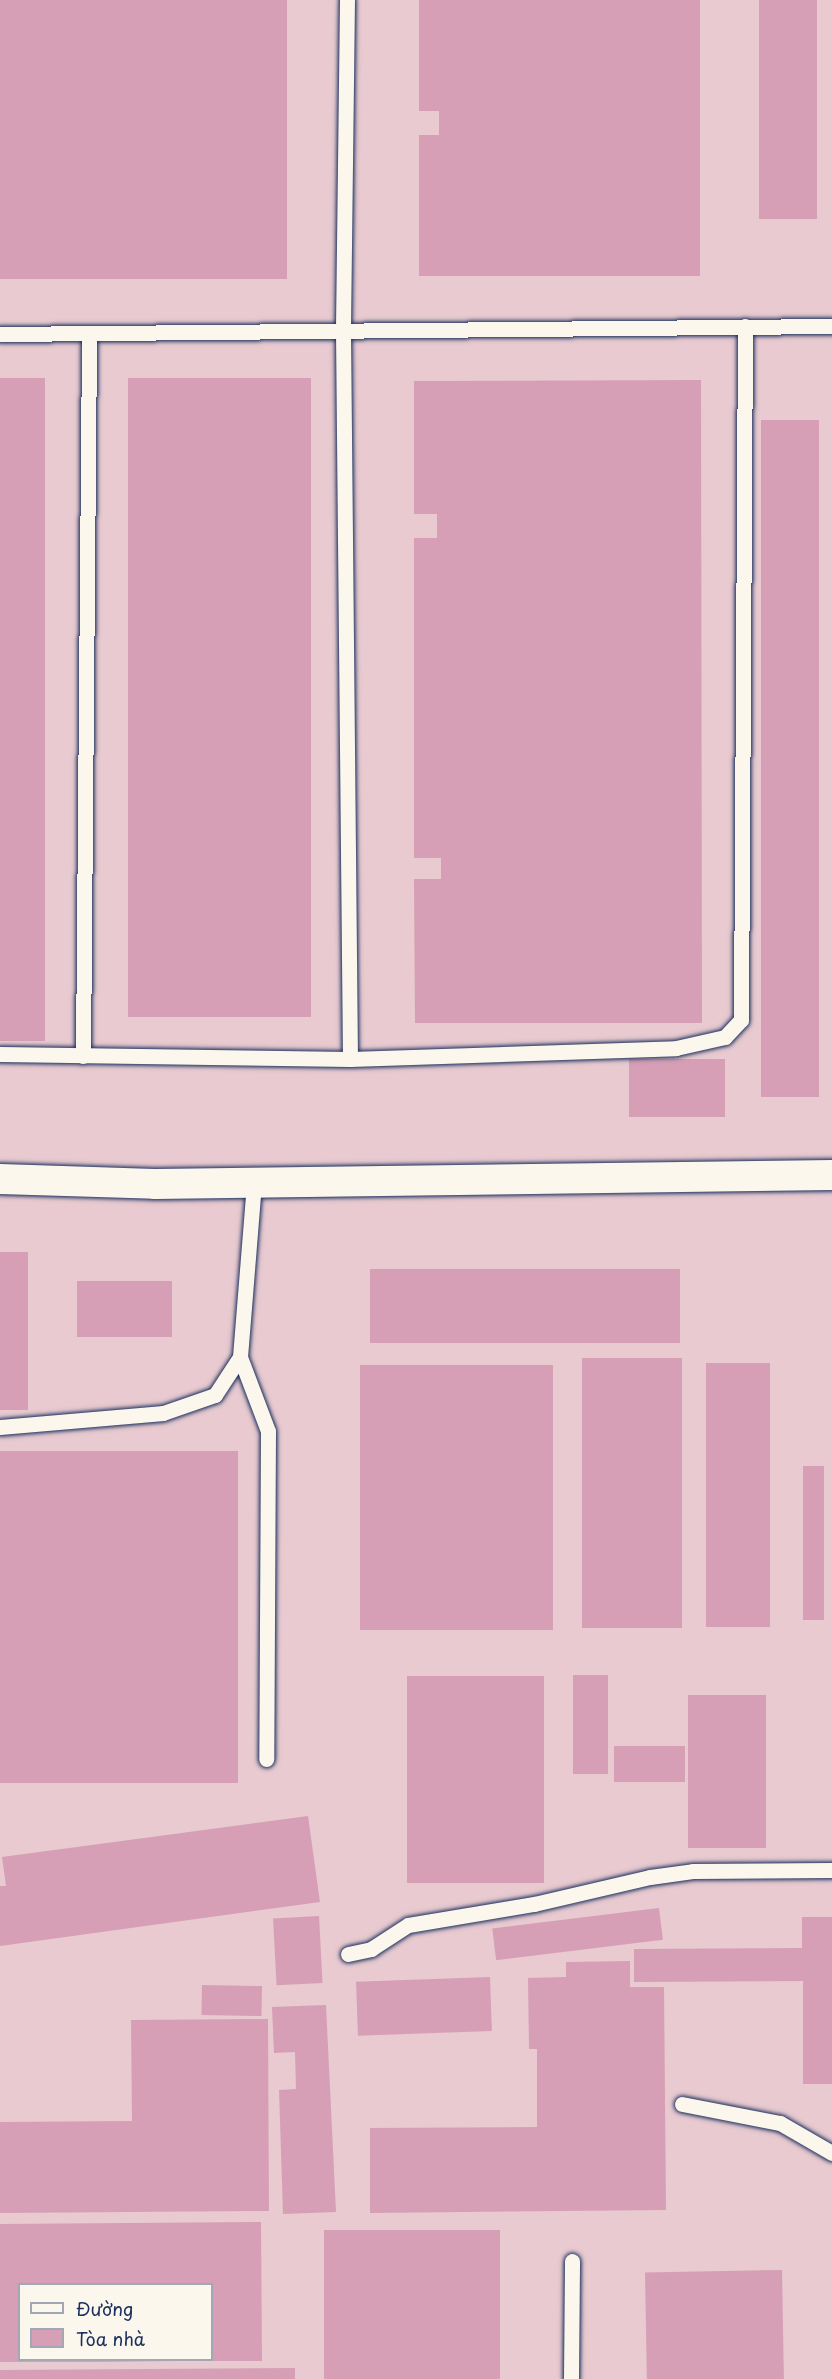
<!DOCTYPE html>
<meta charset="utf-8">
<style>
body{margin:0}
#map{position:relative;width:832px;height:2379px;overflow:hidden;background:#f0dddc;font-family:"Playpen Sans",sans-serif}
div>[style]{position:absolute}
.built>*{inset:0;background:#e8cad0}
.building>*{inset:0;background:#d69fb5;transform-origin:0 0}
.roads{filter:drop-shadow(0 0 2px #1b2f5e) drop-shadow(0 0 2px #1b2f5e)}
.service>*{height:15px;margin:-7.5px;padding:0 7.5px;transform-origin:7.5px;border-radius:7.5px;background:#fbf7ec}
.minor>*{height:30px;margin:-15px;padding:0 15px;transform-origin:15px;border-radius:15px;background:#fbf7ec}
span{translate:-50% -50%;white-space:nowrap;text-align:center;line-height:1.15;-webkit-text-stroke:5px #fbf7ec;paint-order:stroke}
.legend{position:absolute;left:18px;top:2283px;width:195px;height:78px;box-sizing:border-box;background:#fbf7ec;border:2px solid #a1a7b3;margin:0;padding:8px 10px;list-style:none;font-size:18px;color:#1b2f5e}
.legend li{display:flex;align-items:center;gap:12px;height:30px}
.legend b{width:30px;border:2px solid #a1a7b3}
</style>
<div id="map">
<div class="built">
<div style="clip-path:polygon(evenodd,0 0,832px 0,832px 2379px,0 2379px,0 0,20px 2284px,212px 2284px,212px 2360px,20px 2360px,20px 2284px)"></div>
</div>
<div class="building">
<div style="left:0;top:0;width:287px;height:279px"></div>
<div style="clip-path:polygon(419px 0,700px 0,700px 276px,419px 276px,419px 135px,439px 135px,439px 111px,419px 111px)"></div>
<div style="left:759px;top:0;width:58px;height:219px"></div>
<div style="left:0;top:378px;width:45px;height:663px"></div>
<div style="left:311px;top:378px;width:639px;height:183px;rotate:90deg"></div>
<div style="clip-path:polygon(701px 380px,702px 1023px,415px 1023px,414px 879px,441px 879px,441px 858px,414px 858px,414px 538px,437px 538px,437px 514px,414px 514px,414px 381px)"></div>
<div style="left:761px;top:420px;width:58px;height:677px"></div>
<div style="left:629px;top:1059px;width:96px;height:58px"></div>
<div style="left:0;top:1252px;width:28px;height:158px"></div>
<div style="left:680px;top:1269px;width:74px;height:310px;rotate:90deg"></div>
<div style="left:77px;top:1281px;width:95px;height:56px"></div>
<div style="left:582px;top:1358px;width:100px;height:270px"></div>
<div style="left:770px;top:1363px;width:264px;height:64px;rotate:90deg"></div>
<div style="left:553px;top:1365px;width:265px;height:193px;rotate:90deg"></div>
<div style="left:0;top:1451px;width:238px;height:332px"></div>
<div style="left:803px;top:1466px;width:21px;height:154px"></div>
<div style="left:573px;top:1675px;width:35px;height:99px"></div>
<div style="left:544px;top:1676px;width:207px;height:137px;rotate:90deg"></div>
<div style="left:688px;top:1695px;width:78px;height:153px"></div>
<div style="left:614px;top:1746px;width:71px;height:36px"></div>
<div style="clip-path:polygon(308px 1816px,320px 1902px,0 1946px,0 1886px,6px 1886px,2px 1857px)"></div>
<div style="left:659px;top:1908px;width:32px;height:168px;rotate:83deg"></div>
<div style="left:319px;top:1916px;width:67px;height:46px;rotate:87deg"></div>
<div style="clip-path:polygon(802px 1917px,832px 1917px,832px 2084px,803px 2084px,803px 1981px,634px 1982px,634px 1949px,802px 1948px)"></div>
<div style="clip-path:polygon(630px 1961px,630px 1987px,664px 1987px,666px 2210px,370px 2213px,370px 2128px,537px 2127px,537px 2049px,529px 2049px,528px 1978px,566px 1977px,566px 1962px)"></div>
<div style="left:490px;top:1977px;width:54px;height:134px;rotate:88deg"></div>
<div style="left:202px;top:1985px;width:60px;height:30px;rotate:1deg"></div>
<div style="clip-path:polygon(326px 2005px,336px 2212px,283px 2214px,279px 2090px,296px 2089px,295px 2052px,274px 2053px,272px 2007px)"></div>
<div style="clip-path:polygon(268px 2019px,269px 2211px,0 2213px,0 2122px,132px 2121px,131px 2020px)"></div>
<div style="clip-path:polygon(261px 2222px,262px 2361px,212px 2361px,212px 2284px,20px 2284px,20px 2360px,174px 2362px,0 2362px,0 2224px)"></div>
<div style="left:500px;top:2230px;width:149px;height:176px;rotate:90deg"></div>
<div style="left:782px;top:2270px;width:109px;height:137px;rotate:89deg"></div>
<div style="clip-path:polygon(295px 2368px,295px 2379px,0 2379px,0 2370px)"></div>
</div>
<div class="roads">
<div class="service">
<div style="left:347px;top:0;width:331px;rotate:90.7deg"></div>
<div style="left:343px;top:331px;width:728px;rotate:89.45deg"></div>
<div style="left:0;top:334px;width:832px;rotate:-0.55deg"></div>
<div style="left:0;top:1054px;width:350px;rotate:0.8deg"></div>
<div style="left:350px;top:1059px;width:326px;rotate:-1.9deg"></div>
<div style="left:676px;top:1048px;width:50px;rotate:-12.7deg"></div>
<div style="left:725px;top:1037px;width:23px;rotate:-47deg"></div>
<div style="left:741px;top:1020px;width:694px;rotate:-89.67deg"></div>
<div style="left:83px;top:1056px;width:723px;rotate:-89.52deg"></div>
<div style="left:240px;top:1357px;width:79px;rotate:69.3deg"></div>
<div style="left:268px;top:1431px;width:328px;rotate:90.3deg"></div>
<div style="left:0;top:1427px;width:164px;rotate:-4.9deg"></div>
<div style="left:163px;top:1413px;width:55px;rotate:-19.1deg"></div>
<div style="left:215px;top:1395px;width:45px;rotate:-56.7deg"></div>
<div style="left:240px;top:1357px;width:175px;rotate:-85.4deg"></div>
<div style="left:348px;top:1954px;width:24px;rotate:-12deg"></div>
<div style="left:371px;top:1949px;width:44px;rotate:-33deg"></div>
<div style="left:408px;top:1925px;width:128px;rotate:-9.5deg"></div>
<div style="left:534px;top:1904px;width:119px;rotate:-13.1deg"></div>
<div style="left:650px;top:1877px;width:43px;rotate:-7.9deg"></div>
<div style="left:693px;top:1871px;width:139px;rotate:-0.4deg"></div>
<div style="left:682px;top:2104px;width:100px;rotate:11deg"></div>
<div style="left:780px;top:2123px;width:60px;rotate:30deg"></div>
<div style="left:571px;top:2379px;width:118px;rotate:-89.5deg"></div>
</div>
<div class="minor">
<div style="left:0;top:1179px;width:155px;rotate:1.8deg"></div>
<div style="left:155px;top:1184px;width:677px;rotate:-0.76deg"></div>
</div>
</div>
<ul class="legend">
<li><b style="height:8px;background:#fbf7ec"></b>Đường</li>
<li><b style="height:16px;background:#d69fb5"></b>Tòa nhà</li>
</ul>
</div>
